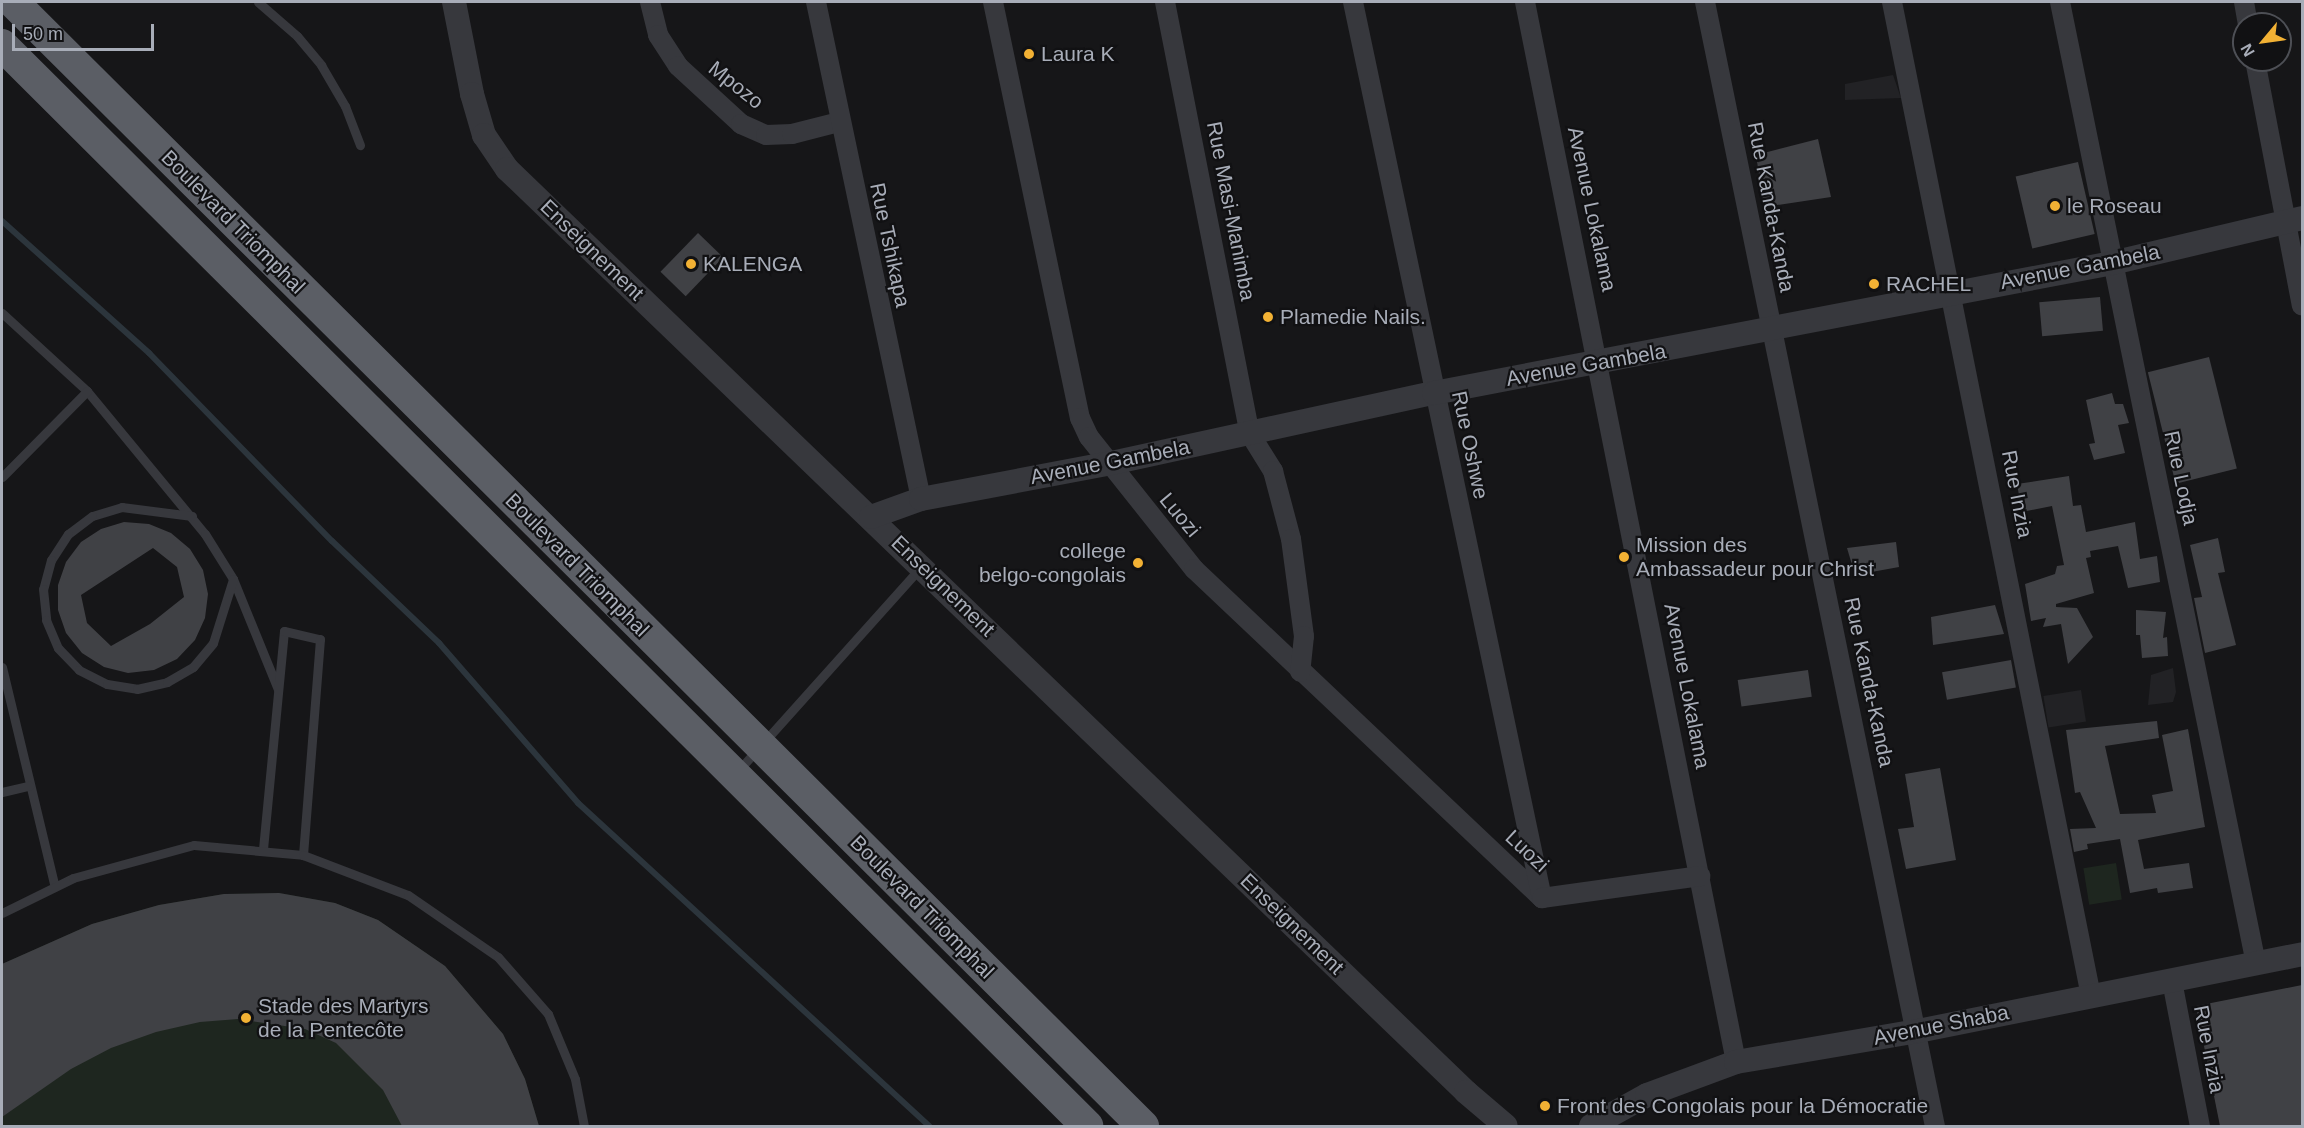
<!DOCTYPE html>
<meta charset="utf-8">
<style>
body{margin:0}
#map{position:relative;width:2304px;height:1128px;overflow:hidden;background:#161618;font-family:Arial,sans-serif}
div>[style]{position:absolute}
.built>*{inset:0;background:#222225;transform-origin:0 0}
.green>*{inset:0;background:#1e261f;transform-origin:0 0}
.stream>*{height:6px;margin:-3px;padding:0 3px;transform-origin:3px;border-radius:3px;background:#2c353c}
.building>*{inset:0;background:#404145;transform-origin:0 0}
.service>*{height:9px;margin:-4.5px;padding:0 4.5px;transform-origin:4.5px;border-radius:4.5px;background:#37383d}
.minor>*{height:20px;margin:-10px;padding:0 10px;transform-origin:10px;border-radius:10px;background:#37383d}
.tertiary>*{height:24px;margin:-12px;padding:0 12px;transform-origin:12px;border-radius:12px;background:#37383d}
.trunk>*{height:32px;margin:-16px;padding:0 16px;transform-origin:16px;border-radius:16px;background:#5b5e65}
.dots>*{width:16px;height:16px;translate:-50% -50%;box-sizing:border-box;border:3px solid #111113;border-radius:50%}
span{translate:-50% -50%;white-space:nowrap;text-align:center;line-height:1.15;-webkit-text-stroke:4.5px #111113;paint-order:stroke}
.poi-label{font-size:21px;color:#a8adb8}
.left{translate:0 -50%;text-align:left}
.right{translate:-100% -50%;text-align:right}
.street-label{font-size:21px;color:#a8adb8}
.frame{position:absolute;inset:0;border:3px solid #a8adb8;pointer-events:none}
.north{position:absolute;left:2232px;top:12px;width:60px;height:60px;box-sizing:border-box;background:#111113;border:2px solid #4d4f55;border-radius:50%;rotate:241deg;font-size:16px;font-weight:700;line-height:24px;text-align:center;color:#a8adb8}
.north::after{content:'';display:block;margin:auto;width:21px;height:27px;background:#f2b134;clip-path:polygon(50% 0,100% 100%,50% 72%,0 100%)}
.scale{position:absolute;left:12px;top:24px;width:142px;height:27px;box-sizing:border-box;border:3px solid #a8adb8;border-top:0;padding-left:8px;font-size:18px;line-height:21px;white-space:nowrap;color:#a8adb8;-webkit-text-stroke:4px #111113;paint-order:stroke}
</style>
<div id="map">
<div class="built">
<div style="clip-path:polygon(1893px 75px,1901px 98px,1845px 100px,1845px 84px)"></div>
<div style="clip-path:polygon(2173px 668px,2176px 692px,2173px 702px,2148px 705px,2151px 675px)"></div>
<div style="left:2081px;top:690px;width:32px;height:38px;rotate:81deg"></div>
</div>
<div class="green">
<div style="left:2116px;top:863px;width:37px;height:33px;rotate:81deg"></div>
<div style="clip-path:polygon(279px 893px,335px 903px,378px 920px,445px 966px,503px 1034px,525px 1079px,539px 1126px,2px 1126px,2px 964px,92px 924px,159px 905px,224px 894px)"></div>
</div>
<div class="stream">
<div style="left:2px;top:221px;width:198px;rotate:41.9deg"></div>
<div style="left:149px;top:353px;width:262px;rotate:45.8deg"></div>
<div style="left:332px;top:541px;width:148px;rotate:43.6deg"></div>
<div style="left:439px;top:643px;width:212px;rotate:49deg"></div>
<div style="left:578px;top:803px;width:477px;rotate:42.6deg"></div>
</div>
<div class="building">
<div style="clip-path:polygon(1818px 139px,1831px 197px,1764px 207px,1756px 155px)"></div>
<div style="left:2078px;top:162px;width:74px;height:64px;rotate:77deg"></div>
<div style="left:698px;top:233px;width:35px;height:54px;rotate:44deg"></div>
<div style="left:2100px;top:297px;width:34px;height:61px;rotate:85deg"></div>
<div style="left:2209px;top:357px;width:115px;height:63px;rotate:76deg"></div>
<div style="clip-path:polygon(2112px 393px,2115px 404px,2123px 404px,2129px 423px,2118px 425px,2125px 453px,2094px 460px,2089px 444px,2095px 443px,2086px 400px)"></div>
<div style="clip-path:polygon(2069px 476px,2073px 506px,2081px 505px,2086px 532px,2135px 522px,2140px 559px,2157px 556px,2160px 582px,2128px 588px,2118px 546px,2090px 551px,2091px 557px,2086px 558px,2094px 593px,2056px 604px,2056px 607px,2077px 608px,2093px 637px,2068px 664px,2061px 624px,2043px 627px,2046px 618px,2031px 621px,2025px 584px,2055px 574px,2057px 566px,2064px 565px,2052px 506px,2022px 512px,2017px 484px)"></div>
<div style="clip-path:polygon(evenodd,124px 522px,149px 524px,171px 533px,190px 549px,203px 570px,208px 594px,205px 618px,195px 640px,177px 659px,154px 670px,128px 673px,104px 667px,82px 653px,66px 633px,58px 610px,58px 585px,66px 562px,81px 542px,101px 529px,124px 522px,153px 548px,177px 567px,184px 597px,150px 624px,111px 646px,87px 623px,81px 595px,153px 548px)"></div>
<div style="clip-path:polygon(2218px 538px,2225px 572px,2218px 573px,2236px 645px,2205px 653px,2194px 598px,2202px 597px,2190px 545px)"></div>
<div style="clip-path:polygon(1896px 542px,1899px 567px,1855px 575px,1847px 548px)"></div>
<div style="clip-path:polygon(1995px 605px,2004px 634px,1933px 645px,1931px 617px)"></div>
<div style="clip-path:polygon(2136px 610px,2166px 612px,2163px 638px,2167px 637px,2168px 656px,2142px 658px,2140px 635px,2136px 635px)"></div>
<div style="left:2011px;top:660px;width:28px;height:70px;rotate:80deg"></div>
<div style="left:1808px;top:670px;width:27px;height:71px;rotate:82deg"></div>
<div style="clip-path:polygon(2157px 721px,2159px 738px,2105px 746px,2120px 814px,2156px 813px,2152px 795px,2173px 791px,2162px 735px,2188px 729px,2205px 827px,2138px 840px,2144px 869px,2189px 863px,2193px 888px,2158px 893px,2157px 888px,2130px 893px,2120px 839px,2087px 844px,2088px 849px,2074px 852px,2070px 829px,2096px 828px,2080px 792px,2075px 793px,2066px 730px)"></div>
<div style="clip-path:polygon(1940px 768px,1956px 860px,1906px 869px,1898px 829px,1914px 827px,1905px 774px)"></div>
<div style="clip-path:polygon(279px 893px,335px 903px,378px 920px,445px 966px,503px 1034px,525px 1079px,539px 1126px,402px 1126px,383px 1090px,336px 1043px,305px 1029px,238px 1019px,200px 1022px,156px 1032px,111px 1048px,71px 1069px,2px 1117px,2px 964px,92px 924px,159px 905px,224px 894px)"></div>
<div style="clip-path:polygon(2302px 985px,2302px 1126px,2220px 1126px,2196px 1006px)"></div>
</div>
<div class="service">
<div style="left:258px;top:2px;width:52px;rotate:41.1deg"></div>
<div style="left:297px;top:36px;width:38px;rotate:50deg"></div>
<div style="left:321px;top:65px;width:48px;rotate:59.7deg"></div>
<div style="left:345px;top:106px;width:42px;rotate:69deg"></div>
<div style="left:2px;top:313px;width:115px;rotate:42.5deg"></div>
<div style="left:87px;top:391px;width:185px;rotate:50.5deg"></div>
<div style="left:205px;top:534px;width:53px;rotate:58.1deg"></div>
<div style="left:233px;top:579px;width:119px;rotate:67.8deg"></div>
<div style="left:2px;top:477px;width:121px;rotate:-45.3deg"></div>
<div style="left:192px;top:516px;width:71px;rotate:-172.7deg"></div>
<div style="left:122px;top:507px;width:31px;rotate:163deg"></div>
<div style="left:92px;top:516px;width:30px;rotate:143deg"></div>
<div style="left:68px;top:534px;width:31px;rotate:123deg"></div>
<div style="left:51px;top:560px;width:30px;rotate:105deg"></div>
<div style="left:43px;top:589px;width:31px;rotate:84deg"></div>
<div style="left:46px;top:620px;width:30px;rotate:67deg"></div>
<div style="left:58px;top:648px;width:30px;rotate:46deg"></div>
<div style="left:79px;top:670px;width:31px;rotate:27deg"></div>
<div style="left:107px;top:684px;width:30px;rotate:9deg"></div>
<div style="left:137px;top:689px;width:31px;rotate:-13deg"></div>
<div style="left:167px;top:682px;width:30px;rotate:-30deg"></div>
<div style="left:193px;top:667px;width:31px;rotate:-50deg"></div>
<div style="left:213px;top:643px;width:67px;rotate:-72.6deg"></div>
<div style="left:2px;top:667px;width:226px;rotate:76.5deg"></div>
<div style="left:737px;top:772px;width:274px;rotate:-48.1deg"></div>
<div style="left:2px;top:792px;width:28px;rotate:-13deg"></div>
<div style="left:263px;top:849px;width:219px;rotate:-84.5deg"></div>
<div style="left:284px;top:631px;width:37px;rotate:13deg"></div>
<div style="left:320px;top:639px;width:217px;rotate:94.5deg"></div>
<div style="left:2px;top:913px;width:79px;rotate:-26.2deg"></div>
<div style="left:73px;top:878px;width:125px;rotate:-15.3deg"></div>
<div style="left:194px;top:845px;width:109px;rotate:5.2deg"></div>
<div style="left:303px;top:855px;width:112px;rotate:20.9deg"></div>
<div style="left:408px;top:895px;width:109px;rotate:34.6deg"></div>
<div style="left:498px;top:957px;width:76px;rotate:48.7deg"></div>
<div style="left:548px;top:1014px;width:70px;rotate:67.4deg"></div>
<div style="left:575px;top:1079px;width:48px;rotate:79.2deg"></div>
</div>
<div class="minor">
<div style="left:650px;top:2px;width:34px;rotate:76deg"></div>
<div style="left:658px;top:35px;width:37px;rotate:57deg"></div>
<div style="left:678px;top:66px;width:86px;rotate:42.6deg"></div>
<div style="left:741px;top:124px;width:27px;rotate:24deg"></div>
<div style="left:766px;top:135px;width:26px;rotate:-2deg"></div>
<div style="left:792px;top:134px;width:49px;rotate:-14.3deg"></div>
<div style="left:816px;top:2px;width:508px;rotate:78.07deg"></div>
<div style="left:993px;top:2px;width:425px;rotate:78.2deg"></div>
<div style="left:1080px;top:418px;width:21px;rotate:65deg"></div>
<div style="left:1089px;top:437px;width:169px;rotate:51.5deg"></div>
<div style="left:1194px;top:569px;width:479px;rotate:43.4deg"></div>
<div style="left:1165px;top:2px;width:440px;rotate:78.9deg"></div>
<div style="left:1250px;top:434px;width:44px;rotate:58.1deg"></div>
<div style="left:1273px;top:471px;width:70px;rotate:75.2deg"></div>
<div style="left:1291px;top:539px;width:98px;rotate:82.4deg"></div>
<div style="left:1304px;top:636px;width:36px;rotate:96deg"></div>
<div style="left:1353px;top:2px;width:916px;rotate:78.09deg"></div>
<div style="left:1525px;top:2px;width:1081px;rotate:78.74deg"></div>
<div style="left:1705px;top:2px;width:1147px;rotate:78.44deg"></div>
<div style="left:1892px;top:2px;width:1014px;rotate:78.68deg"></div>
<div style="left:2060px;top:2px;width:982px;rotate:78.48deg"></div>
<div style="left:2244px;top:2px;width:22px;rotate:80deg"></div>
<div style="left:2255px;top:60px;width:250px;rotate:79.2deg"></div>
<div style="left:1542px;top:898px;width:160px;rotate:-7.9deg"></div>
<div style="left:2172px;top:981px;width:148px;rotate:79.1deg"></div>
</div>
<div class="tertiary">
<div style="left:454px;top:2px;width:94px;rotate:78.9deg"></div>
<div style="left:472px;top:94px;width:43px;rotate:73.7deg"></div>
<div style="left:484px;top:135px;width:41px;rotate:55.9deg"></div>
<div style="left:507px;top:169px;width:1331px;rotate:43.9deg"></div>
<div style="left:1466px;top:1092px;width:52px;rotate:40.4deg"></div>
<div style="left:871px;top:517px;width:53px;rotate:-19.8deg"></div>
<div style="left:921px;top:499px;width:189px;rotate:-10.7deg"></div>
<div style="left:1107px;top:464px;width:335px;rotate:-12.3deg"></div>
<div style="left:1434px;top:393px;width:690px;rotate:-10.85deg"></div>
<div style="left:2112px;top:263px;width:195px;rotate:-13.3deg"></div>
<div style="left:1591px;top:1126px;width:64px;rotate:-29deg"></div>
<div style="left:1647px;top:1095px;width:95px;rotate:-20.3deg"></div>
<div style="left:1736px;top:1062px;width:185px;rotate:-9.7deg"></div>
<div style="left:1918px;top:1031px;width:392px;rotate:-11.3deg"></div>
</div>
<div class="trunk">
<div style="left:13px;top:2px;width:1594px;rotate:44.85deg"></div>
<div style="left:2px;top:45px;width:1532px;rotate:44.89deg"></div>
</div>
<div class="dots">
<div style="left:1029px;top:54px;background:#f2b134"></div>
<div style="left:2055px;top:206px;background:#f2b134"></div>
<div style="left:691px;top:264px;background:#f2b134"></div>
<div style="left:1874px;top:284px;background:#f2b134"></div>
<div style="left:1268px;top:317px;background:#f2b134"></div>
<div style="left:1624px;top:557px;background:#f2b134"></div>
<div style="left:1138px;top:563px;background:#f2b134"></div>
<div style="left:246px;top:1018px;background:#f2b134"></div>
<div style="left:1545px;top:1106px;background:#f2b134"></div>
</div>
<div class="poi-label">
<span class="left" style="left:1041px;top:54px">Laura K</span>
<span class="left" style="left:2067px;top:206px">le Roseau</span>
<span class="left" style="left:703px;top:264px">KALENGA</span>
<span class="left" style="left:1886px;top:284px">RACHEL</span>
<span class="left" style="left:1280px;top:317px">Plamedie Nails.</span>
<span class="left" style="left:1636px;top:557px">Mission des<br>Ambassadeur pour Christ</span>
<span class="right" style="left:1126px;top:563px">college<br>belgo-congolais</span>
<span class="left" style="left:258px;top:1018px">Stade des Martyrs<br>de la Pentecôte</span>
<span class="left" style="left:1557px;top:1106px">Front des Congolais pour la Démocratie</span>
</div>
<div class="street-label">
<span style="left:736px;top:85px;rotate:38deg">Mpozo</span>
<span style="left:1771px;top:207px;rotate:79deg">Rue Kanda-Kanda</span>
<span style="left:1592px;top:209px;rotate:78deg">Avenue Lokalama</span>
<span style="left:1231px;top:211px;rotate:79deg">Rue Masi-Manimba</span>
<span style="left:233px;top:222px;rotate:45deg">Boulevard Triomphal</span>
<span style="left:890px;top:245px;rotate:78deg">Rue Tshikapa</span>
<span style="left:592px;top:250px;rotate:44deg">Enseignement</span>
<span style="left:2080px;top:267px;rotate:-11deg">Avenue Gambela</span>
<span style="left:1586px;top:365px;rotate:-10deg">Avenue Gambela</span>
<span style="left:1470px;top:445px;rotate:78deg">Rue Oshwe</span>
<span style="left:1110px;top:462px;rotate:-11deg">Avenue Gambela</span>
<span style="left:2181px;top:478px;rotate:78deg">Rue Lodja</span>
<span style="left:2017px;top:494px;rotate:79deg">Rue Inzia</span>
<span style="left:1180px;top:515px;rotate:50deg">Luozi</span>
<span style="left:577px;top:565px;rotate:45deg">Boulevard Triomphal</span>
<span style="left:943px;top:586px;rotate:44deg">Enseignement</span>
<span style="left:1869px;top:682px;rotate:78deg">Rue Kanda-Kanda</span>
<span style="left:1687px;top:686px;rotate:79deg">Avenue Lokalama</span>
<span style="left:1527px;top:851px;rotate:43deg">Luozi</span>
<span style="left:922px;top:907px;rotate:45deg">Boulevard Triomphal</span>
<span style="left:1292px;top:924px;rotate:44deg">Enseignement</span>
<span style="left:1941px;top:1025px;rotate:-11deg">Avenue Shaba</span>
<span style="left:2209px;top:1049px;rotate:79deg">Rue Inzia</span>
</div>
<div class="frame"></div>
<div class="north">N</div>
<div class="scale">50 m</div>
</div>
